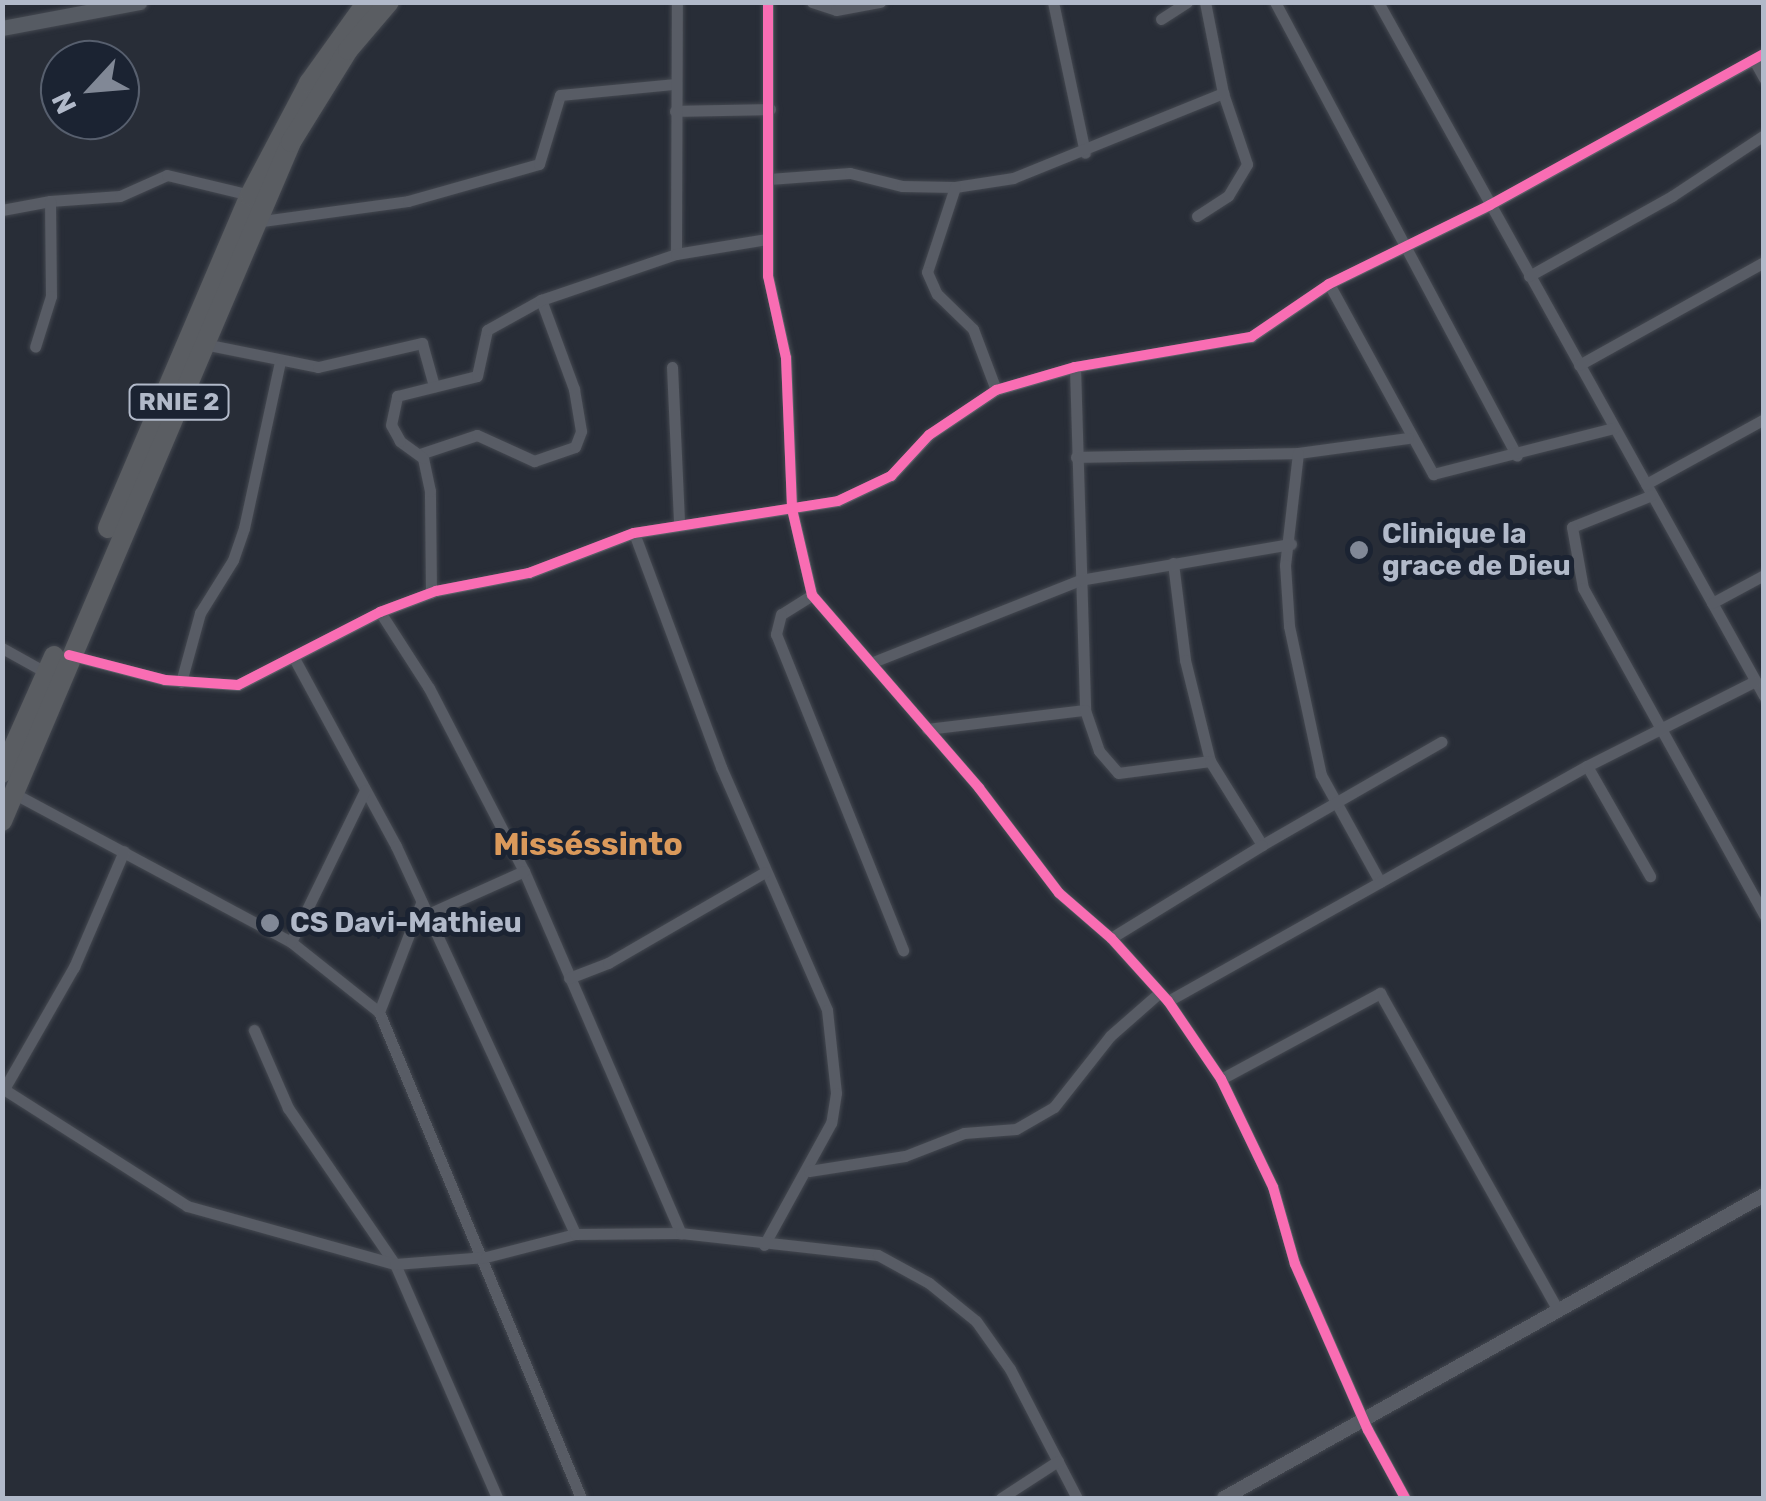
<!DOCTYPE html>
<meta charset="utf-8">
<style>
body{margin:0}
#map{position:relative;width:1766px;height:1501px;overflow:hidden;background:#282d37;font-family:Rubik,sans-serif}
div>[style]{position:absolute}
.roads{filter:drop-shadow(0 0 2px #444850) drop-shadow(0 0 2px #444850)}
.minor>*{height:11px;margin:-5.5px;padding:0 5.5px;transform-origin:5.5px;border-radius:5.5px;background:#585c65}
.tertiary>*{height:14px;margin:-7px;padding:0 7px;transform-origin:7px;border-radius:7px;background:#585c65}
.secondary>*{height:15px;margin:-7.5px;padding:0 7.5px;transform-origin:7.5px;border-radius:7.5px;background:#565b63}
.trunk>*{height:20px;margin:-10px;padding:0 10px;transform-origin:10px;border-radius:10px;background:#5a5d62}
.cycleway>*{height:10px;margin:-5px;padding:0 5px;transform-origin:5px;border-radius:5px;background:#f96db3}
.dots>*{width:28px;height:28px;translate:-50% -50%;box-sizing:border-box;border:5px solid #1b2332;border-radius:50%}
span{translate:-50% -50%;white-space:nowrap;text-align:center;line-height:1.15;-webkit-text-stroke:10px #1b2332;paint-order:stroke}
.shield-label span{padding:2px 8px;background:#1b2332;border:2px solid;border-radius:8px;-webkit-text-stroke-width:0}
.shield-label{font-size:25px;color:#b1b9c9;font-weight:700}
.poi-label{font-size:28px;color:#b1b9c9;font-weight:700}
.left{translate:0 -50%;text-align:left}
.quarter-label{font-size:32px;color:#da995b;font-weight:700}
.frame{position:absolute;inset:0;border:5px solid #b1b9c9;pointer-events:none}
.north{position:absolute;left:40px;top:40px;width:100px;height:100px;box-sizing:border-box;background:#1b2332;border:2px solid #575f6e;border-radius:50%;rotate:244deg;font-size:28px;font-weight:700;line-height:40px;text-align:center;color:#b1b9c9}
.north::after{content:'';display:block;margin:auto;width:35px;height:45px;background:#818896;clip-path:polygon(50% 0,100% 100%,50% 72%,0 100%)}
</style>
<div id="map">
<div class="roads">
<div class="minor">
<div style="left:768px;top:2px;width:274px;rotate:90deg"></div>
<div style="left:768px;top:276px;width:84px;rotate:77.6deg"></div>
<div style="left:786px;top:358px;width:151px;rotate:87.7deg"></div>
<div style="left:792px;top:509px;width:88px;rotate:76.9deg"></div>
<div style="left:812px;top:595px;width:255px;rotate:49.1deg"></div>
<div style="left:979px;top:788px;width:132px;rotate:52.7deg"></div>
<div style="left:1059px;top:893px;width:69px;rotate:40.9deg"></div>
<div style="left:1111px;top:938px;width:85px;rotate:47.9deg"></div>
<div style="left:1168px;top:1001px;width:94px;rotate:55.8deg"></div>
<div style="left:1221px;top:1079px;width:120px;rotate:64.3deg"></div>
<div style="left:1273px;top:1187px;width:80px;rotate:74.1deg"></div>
<div style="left:1295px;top:1264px;width:181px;rotate:66.3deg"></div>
<div style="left:1368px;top:1430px;width:77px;rotate:61.4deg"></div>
<div style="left:812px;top:2px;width:25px;rotate:18deg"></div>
<div style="left:836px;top:10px;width:45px;rotate:-10.3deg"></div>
<div style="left:1053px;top:2px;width:154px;rotate:78deg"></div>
<div style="left:1275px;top:2px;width:514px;rotate:61.94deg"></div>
<div style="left:1378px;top:2px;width:794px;rotate:60.92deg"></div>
<div style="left:1161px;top:19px;width:31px;rotate:-33deg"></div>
<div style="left:1754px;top:60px;width:21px;rotate:61deg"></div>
<div style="left:675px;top:111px;width:95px;rotate:-1.2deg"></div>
<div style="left:769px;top:179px;width:81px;rotate:-4.2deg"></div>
<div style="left:850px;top:173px;width:54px;rotate:14deg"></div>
<div style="left:902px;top:186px;width:53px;rotate:1.1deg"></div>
<div style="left:955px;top:187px;width:59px;rotate:-8.8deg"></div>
<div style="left:1013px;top:178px;width:227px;rotate:-22deg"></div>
<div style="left:955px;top:187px;width:89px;rotate:108.2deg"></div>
<div style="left:927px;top:272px;width:24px;rotate:66deg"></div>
<div style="left:937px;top:294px;width:50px;rotate:44.2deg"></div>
<div style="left:973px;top:329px;width:65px;rotate:69.3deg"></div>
<div style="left:50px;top:201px;width:70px;rotate:-4.1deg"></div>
<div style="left:120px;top:196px;width:51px;rotate:-24.1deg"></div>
<div style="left:167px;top:175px;width:85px;rotate:13.5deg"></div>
<div style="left:2px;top:210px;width:49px;rotate:-10.6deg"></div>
<div style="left:50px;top:201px;width:95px;rotate:89.4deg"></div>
<div style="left:51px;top:296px;width:53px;rotate:107.4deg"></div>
<div style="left:1197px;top:216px;width:37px;rotate:-33deg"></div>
<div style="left:1228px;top:196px;width:37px;rotate:-59deg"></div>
<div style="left:1247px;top:164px;width:75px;rotate:-108.7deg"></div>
<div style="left:1223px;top:93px;width:93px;rotate:-101.2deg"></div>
<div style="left:255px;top:222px;width:154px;rotate:-7.8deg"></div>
<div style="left:408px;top:201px;width:136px;rotate:-15.8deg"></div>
<div style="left:539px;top:164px;width:72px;rotate:-73.1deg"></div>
<div style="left:560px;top:95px;width:116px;rotate:-5.5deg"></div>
<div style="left:676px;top:254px;width:252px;rotate:-89.8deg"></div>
<div style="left:1529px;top:276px;width:164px;rotate:-29.2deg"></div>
<div style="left:1672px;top:196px;width:110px;rotate:-33.5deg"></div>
<div style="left:1329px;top:284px;width:217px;rotate:61.3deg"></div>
<div style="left:1433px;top:474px;width:187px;rotate:-14.3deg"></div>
<div style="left:204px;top:344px;width:116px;rotate:11.4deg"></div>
<div style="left:318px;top:367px;width:107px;rotate:-13deg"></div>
<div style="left:422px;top:343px;width:45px;rotate:74.4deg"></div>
<div style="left:1579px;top:365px;width:212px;rotate:-29.1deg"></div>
<div style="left:672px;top:367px;width:156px;rotate:87.4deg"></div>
<div style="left:1075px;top:367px;width:343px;rotate:88.3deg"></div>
<div style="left:1298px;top:453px;width:111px;rotate:-7.8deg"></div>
<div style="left:420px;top:454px;width:60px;rotate:-18.4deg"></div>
<div style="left:477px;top:435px;width:63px;rotate:24.5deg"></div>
<div style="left:534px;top:461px;width:43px;rotate:-18.9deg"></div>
<div style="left:575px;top:447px;width:17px;rotate:-69deg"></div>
<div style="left:581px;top:431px;width:43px;rotate:-99.5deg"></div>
<div style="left:574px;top:389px;width:95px;rotate:-110.3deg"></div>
<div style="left:1076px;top:457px;width:222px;rotate:-1deg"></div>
<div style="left:1298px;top:453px;width:113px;rotate:96.6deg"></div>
<div style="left:1285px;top:565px;width:61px;rotate:86.2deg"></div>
<div style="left:1289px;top:626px;width:152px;rotate:77.9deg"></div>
<div style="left:1321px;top:775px;width:122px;rotate:61.1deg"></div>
<div style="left:1646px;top:484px;width:135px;rotate:-28.8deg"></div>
<div style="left:1652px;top:495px;width:86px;rotate:158.2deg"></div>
<div style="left:1572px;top:527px;width:62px;rotate:79.8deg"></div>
<div style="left:1583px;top:588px;width:374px;rotate:61deg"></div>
<div style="left:634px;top:533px;width:250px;rotate:69.6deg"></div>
<div style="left:721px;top:767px;width:265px;rotate:66.4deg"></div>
<div style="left:827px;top:1010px;width:83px;rotate:83.8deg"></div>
<div style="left:836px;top:1093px;width:30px;rotate:99deg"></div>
<div style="left:831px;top:1123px;width:139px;rotate:118.8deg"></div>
<div style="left:1173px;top:563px;width:98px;rotate:82.9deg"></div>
<div style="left:1185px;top:660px;width:104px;rotate:76.1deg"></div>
<div style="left:431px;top:593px;width:102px;rotate:-90.6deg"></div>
<div style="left:430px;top:491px;width:34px;rotate:-102deg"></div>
<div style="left:423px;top:458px;width:29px;rotate:-144deg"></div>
<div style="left:400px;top:441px;width:18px;rotate:-119deg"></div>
<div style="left:391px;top:425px;width:30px;rotate:-78deg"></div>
<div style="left:397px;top:396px;width:82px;rotate:-14deg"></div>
<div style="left:477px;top:376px;width:47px;rotate:-77.7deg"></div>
<div style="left:487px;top:330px;width:62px;rotate:-29.1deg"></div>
<div style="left:541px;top:300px;width:143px;rotate:-18.8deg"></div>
<div style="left:676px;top:254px;width:92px;rotate:-9.4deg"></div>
<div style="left:812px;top:595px;width:36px;rotate:148deg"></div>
<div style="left:781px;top:614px;width:21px;rotate:104deg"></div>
<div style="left:776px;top:634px;width:341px;rotate:68.1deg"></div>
<div style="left:1712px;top:603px;width:59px;rotate:-28.3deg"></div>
<div style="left:380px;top:612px;width:90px;rotate:57.2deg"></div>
<div style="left:429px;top:688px;width:206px;rotate:62.6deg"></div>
<div style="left:524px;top:871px;width:395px;rotate:66.6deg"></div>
<div style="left:2px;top:648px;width:51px;rotate:29.1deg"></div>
<div style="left:69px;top:655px;width:99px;rotate:14.6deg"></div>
<div style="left:165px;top:680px;width:73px;rotate:3.9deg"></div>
<div style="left:238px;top:685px;width:160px;rotate:-27.2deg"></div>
<div style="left:380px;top:612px;width:60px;rotate:-20.6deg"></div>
<div style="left:436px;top:591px;width:95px;rotate:-11deg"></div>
<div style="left:529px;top:573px;width:112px;rotate:-20.9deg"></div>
<div style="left:634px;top:533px;width:206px;rotate:-8.9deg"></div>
<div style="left:838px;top:501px;width:59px;rotate:-25.3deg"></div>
<div style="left:891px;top:476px;width:56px;rotate:-47.2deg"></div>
<div style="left:929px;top:435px;width:81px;rotate:-33.9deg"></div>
<div style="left:996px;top:390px;width:82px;rotate:-16.2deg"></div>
<div style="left:1075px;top:367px;width:179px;rotate:-9.7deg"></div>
<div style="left:1251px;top:337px;width:94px;rotate:-34.2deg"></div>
<div style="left:1329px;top:284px;width:179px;rotate:-26.1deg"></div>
<div style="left:1490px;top:205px;width:313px;rotate:-28.9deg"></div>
<div style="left:295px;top:660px;width:212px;rotate:61.5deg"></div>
<div style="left:396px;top:846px;width:427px;rotate:65.2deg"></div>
<div style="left:873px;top:662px;width:223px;rotate:-21.6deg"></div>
<div style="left:1080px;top:580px;width:214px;rotate:-9.7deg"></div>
<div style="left:181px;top:682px;width:72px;rotate:-74.6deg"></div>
<div style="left:200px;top:613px;width:62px;rotate:-58.1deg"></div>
<div style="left:233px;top:560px;width:34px;rotate:-71deg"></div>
<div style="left:244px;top:528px;width:171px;rotate:-77.8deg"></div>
<div style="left:927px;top:729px;width:159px;rotate:-6.9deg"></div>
<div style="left:1085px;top:710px;width:43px;rotate:71.1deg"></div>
<div style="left:1099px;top:751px;width:29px;rotate:49deg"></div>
<div style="left:1118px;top:773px;width:93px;rotate:-7.4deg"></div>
<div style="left:1210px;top:761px;width:99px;rotate:58.2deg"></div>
<div style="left:1262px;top:845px;width:207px;rotate:-29.9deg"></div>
<div style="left:1587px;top:766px;width:127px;rotate:60.2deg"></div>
<div style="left:15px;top:794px;width:313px;rotate:28.2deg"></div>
<div style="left:291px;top:942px;width:112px;rotate:38.5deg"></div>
<div style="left:379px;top:1012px;width:526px;rotate:67.43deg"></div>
<div style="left:428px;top:914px;width:105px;rotate:-24.1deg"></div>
<div style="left:1111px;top:938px;width:177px;rotate:-31.6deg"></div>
<div style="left:291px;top:942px;width:169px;rotate:-64deg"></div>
<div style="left:569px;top:978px;width:42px;rotate:-21deg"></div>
<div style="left:608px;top:963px;width:181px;rotate:-30.1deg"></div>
<div style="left:1168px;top:1001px;width:480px;rotate:-29.3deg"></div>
<div style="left:1587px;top:766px;width:188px;rotate:-26.8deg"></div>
<div style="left:379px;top:1012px;width:117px;rotate:-68.9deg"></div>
<div style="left:254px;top:1030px;width:85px;rotate:66.4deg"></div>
<div style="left:288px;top:1108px;width:189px;rotate:55.6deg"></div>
<div style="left:395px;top:1264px;width:255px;rotate:66.4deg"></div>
<div style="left:1221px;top:1079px;width:181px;rotate:-28.4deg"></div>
<div style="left:1380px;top:993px;width:361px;rotate:60.7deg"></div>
<div style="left:2px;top:1088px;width:219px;rotate:32.5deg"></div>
<div style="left:187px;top:1206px;width:216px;rotate:15.6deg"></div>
<div style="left:395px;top:1264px;width:91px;rotate:-4.4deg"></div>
<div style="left:486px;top:1257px;width:92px;rotate:-14.5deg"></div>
<div style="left:575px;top:1234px;width:106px;rotate:-0.5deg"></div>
<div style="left:681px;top:1233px;width:198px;rotate:6.4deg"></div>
<div style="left:878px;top:1255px;width:58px;rotate:28.8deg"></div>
<div style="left:929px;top:1283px;width:60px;rotate:39deg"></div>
<div style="left:976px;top:1321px;width:59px;rotate:54.7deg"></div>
<div style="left:1010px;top:1369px;width:145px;rotate:62.6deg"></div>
<div style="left:4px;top:1089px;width:141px;rotate:-60.2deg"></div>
<div style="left:74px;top:967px;width:126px;rotate:-66.7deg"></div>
<div style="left:809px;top:1171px;width:97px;rotate:-8.9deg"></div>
<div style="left:905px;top:1156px;width:63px;rotate:-21.3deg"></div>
<div style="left:964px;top:1133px;width:52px;rotate:-4.4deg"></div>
<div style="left:1016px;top:1129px;width:44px;rotate:-30.1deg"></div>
<div style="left:1054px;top:1107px;width:90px;rotate:-51.7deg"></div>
<div style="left:1110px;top:1036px;width:65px;rotate:-41.3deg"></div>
<div style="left:1001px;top:1498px;width:68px;rotate:-33deg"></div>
</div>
<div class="tertiary">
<div style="left:1224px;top:1498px;width:619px;rotate:-29.3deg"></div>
</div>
<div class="secondary">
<div style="left:2px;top:28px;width:140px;rotate:-10.7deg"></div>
</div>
<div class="trunk">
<div style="left:108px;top:528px;width:362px;rotate:-66.9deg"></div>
<div style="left:250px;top:195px;width:127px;rotate:-62.2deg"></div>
<div style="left:309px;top:83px;width:100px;rotate:-54.4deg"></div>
<div style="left:2px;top:773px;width:128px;rotate:-66deg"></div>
<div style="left:2px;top:821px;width:738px;rotate:-66.94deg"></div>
<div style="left:291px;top:142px;width:108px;rotate:-58.2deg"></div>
<div style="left:348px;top:50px;width:63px;rotate:-49.5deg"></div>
</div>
</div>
<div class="cycleway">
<div style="left:768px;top:2px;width:274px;rotate:90deg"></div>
<div style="left:768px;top:276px;width:84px;rotate:77.6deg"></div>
<div style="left:786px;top:358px;width:151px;rotate:87.7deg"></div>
<div style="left:792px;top:509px;width:88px;rotate:76.9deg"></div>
<div style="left:812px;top:595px;width:255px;rotate:49.1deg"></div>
<div style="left:979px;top:788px;width:132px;rotate:52.7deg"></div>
<div style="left:1059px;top:893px;width:69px;rotate:40.9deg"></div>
<div style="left:1111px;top:938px;width:85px;rotate:47.9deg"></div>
<div style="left:1168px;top:1001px;width:94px;rotate:55.8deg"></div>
<div style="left:1221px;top:1079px;width:120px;rotate:64.3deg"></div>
<div style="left:1273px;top:1187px;width:80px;rotate:74.1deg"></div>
<div style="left:1295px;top:1264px;width:181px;rotate:66.3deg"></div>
<div style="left:1368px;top:1430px;width:77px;rotate:61.4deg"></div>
<div style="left:69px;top:655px;width:99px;rotate:14.6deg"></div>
<div style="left:165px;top:680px;width:73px;rotate:3.9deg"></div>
<div style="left:238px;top:685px;width:160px;rotate:-27.2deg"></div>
<div style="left:380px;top:612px;width:60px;rotate:-20.6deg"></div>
<div style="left:436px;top:591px;width:95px;rotate:-11deg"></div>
<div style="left:529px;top:573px;width:112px;rotate:-20.9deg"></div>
<div style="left:634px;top:533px;width:206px;rotate:-8.9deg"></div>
<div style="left:838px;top:501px;width:59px;rotate:-25.3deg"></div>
<div style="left:891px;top:476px;width:56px;rotate:-47.2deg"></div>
<div style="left:929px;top:435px;width:81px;rotate:-33.9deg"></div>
<div style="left:996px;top:390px;width:82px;rotate:-16.2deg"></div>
<div style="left:1075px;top:367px;width:179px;rotate:-9.7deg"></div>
<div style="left:1251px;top:337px;width:94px;rotate:-34.2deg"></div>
<div style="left:1329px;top:284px;width:179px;rotate:-26.1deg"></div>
<div style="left:1490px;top:205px;width:313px;rotate:-28.9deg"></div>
</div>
<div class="dots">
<div style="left:1359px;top:550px;background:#818896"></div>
<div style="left:270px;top:923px;background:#818896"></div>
</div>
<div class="shield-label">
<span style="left:179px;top:402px">RNIE 2</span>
</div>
<div class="poi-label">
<span class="left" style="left:1382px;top:550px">Clinique la<br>grace de Dieu</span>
<span class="left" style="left:290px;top:923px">CS Davi-Mathieu</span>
</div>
<div class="quarter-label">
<span style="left:588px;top:844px">Misséssinto</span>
</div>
<div class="frame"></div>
<div class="north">N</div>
</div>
